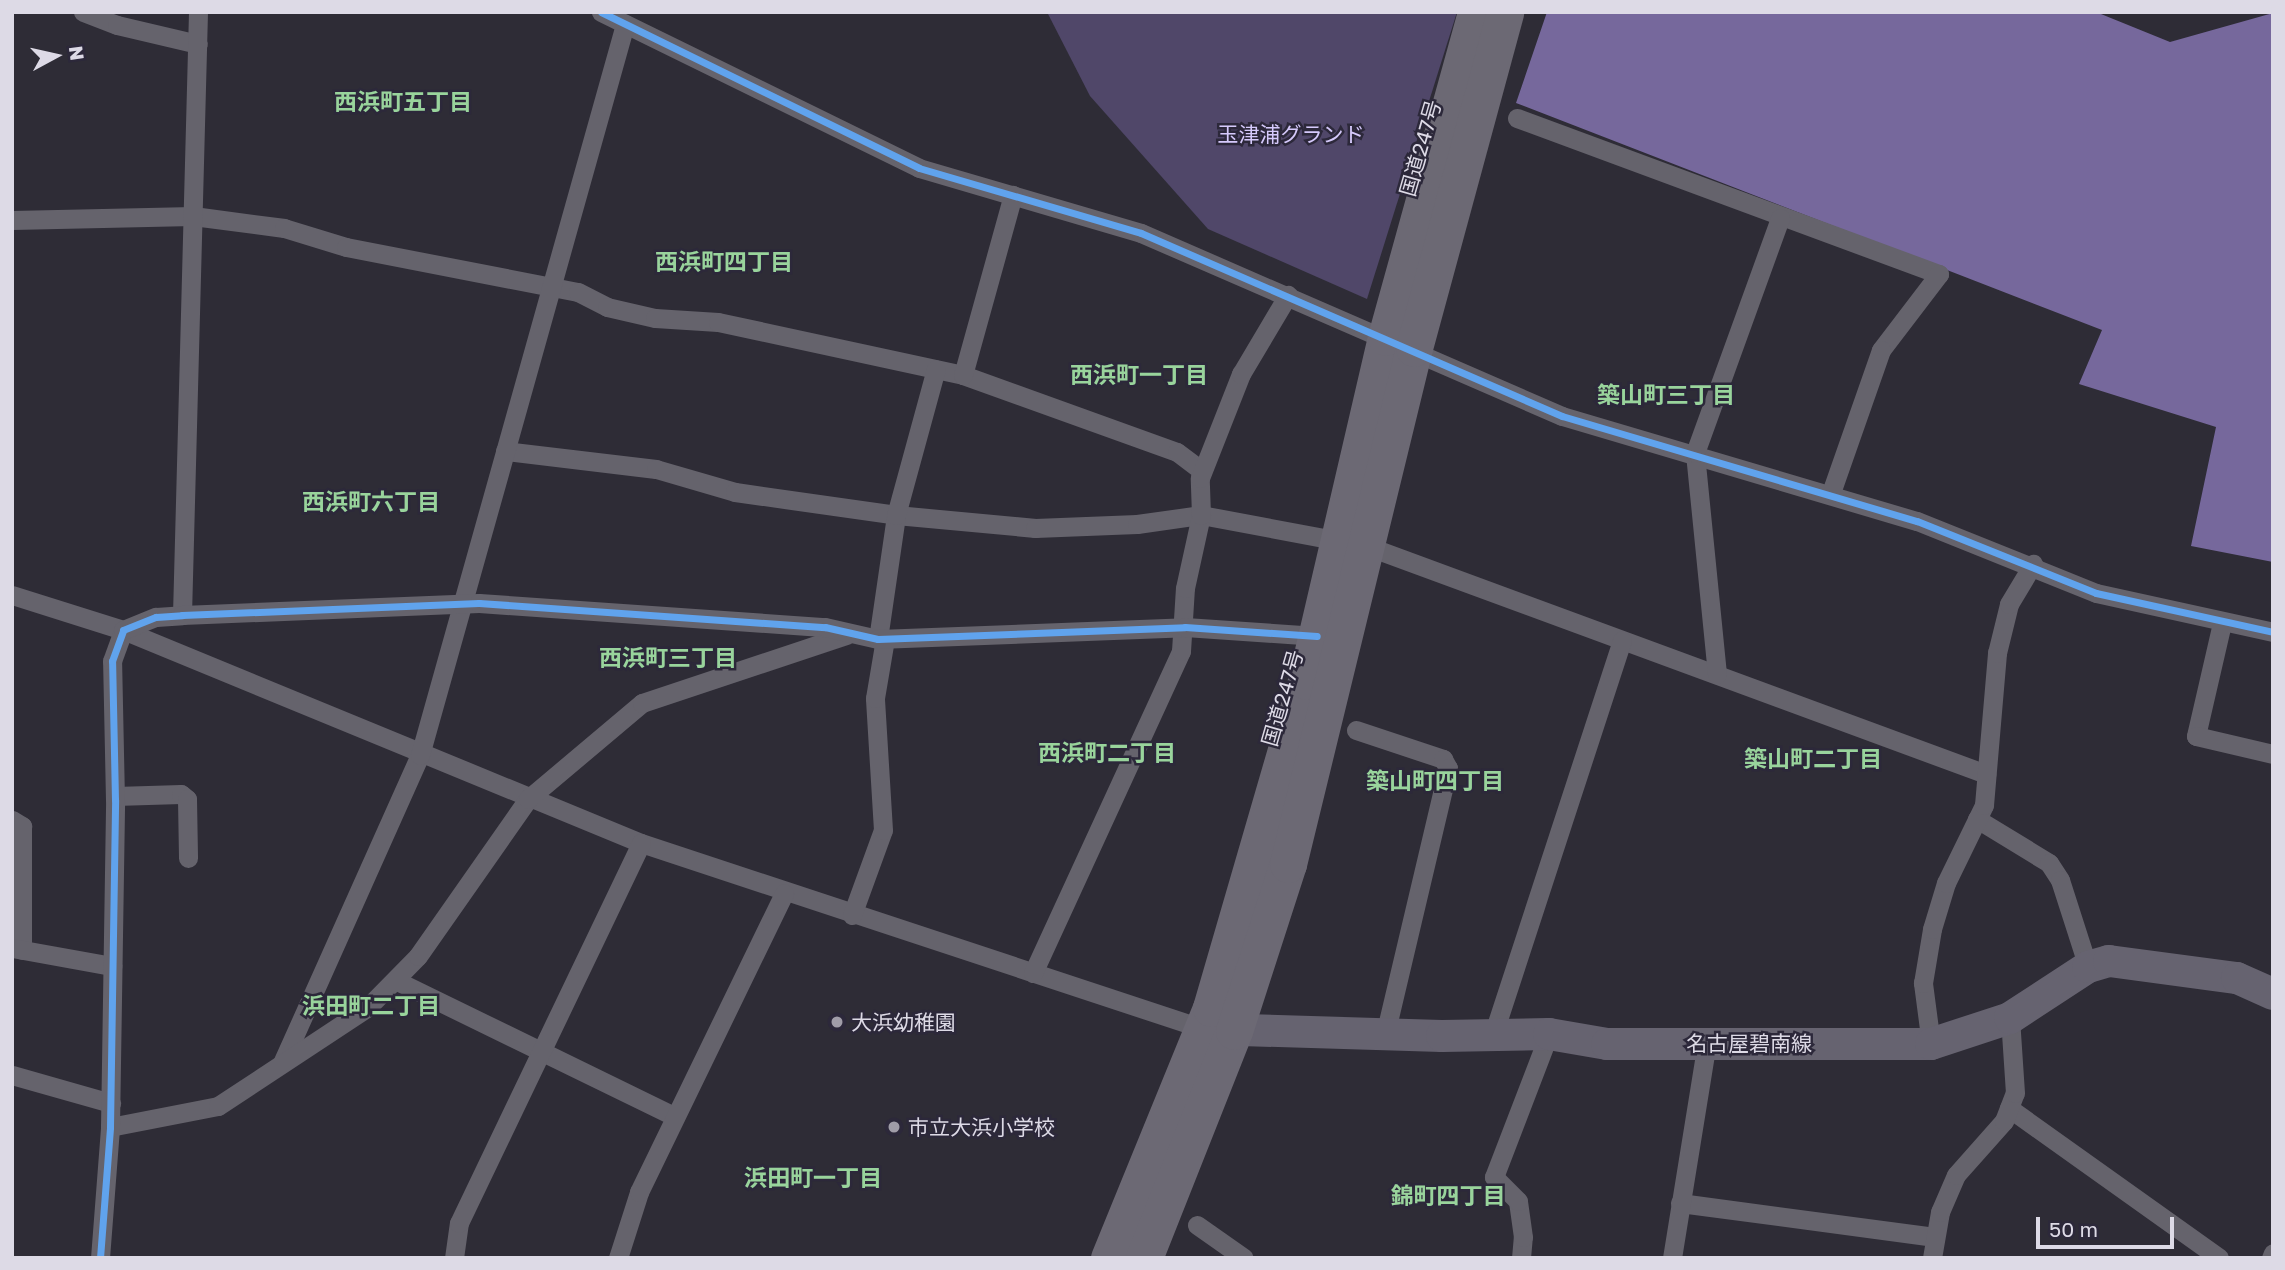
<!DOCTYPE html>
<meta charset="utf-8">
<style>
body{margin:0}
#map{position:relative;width:2285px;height:1270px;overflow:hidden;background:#2e2c36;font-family:"Golos Text","Noto Sans JP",sans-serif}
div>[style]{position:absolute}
.green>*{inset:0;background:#504769}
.water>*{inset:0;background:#76689c}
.street>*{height:19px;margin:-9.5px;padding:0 9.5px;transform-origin:9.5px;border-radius:9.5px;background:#65636c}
.primary>*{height:32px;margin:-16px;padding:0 16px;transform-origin:16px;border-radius:16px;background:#666370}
.highway>*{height:37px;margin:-18.5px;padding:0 18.5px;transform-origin:18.5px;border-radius:18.5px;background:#6c6974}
.cycleway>*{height:7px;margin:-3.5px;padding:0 3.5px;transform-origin:3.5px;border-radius:3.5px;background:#60a3ed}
.dots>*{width:19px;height:19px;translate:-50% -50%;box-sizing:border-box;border:4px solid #2c283a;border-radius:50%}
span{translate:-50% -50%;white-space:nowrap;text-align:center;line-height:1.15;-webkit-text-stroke:5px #2c283a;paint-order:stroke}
.park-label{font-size:21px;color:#d5c9fb}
.street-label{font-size:21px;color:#dddae6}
.poi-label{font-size:21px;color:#dddae6}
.left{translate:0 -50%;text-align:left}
.neighbourhood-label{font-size:23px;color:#99d49c;font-weight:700}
.frame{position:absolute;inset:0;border:14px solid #dddae6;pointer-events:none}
.north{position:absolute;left:21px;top:21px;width:70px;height:70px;-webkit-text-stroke:5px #2c283a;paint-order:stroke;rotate:82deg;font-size:19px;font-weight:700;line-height:28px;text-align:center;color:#dddae6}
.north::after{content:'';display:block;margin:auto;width:24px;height:32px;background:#dddae6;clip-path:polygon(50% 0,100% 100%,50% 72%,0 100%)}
.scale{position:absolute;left:2036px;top:1217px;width:138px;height:32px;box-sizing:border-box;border:4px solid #dddae6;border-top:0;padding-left:9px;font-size:21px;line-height:24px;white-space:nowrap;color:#dddae6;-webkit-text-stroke:5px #2c283a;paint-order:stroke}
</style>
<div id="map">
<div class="green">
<div style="clip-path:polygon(1047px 12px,1457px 12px,1367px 299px,1208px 229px,1090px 96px)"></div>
</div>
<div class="water">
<div style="clip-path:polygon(1547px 12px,2096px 12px,2170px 42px,2273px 13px,2273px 562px,2191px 546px,2216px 427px,2079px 384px,2102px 330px,1516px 103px)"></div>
</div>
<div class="street">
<div style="left:83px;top:12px;width:36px;rotate:21deg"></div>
<div style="left:117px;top:25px;width:83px;rotate:13.2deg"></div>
<div style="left:601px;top:12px;width:354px;rotate:26.1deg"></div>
<div style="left:919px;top:168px;width:231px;rotate:16.3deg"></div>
<div style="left:1141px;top:233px;width:459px;rotate:23.5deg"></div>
<div style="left:1562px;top:416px;width:370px;rotate:16.5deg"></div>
<div style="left:1917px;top:521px;width:193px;rotate:21.9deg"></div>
<div style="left:2096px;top:593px;width:181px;rotate:12.4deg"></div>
<div style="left:1517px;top:118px;width:450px;rotate:20.3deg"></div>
<div style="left:1939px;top:274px;width:96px;rotate:127.3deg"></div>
<div style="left:1881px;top:350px;width:151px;rotate:109.3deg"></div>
<div style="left:12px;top:220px;width:181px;rotate:-1.3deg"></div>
<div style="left:193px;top:216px;width:92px;rotate:7.5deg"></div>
<div style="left:284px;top:228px;width:65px;rotate:17deg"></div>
<div style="left:346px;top:247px;width:236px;rotate:11deg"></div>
<div style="left:578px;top:292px;width:33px;rotate:27deg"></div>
<div style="left:607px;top:307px;width:49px;rotate:12.9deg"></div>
<div style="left:655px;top:318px;width:63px;rotate:3.6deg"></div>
<div style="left:718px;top:322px;width:251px;rotate:12.2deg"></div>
<div style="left:963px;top:375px;width:227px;rotate:19.8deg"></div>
<div style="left:1177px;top:452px;width:31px;rotate:37deg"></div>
<div style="left:963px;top:375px;width:187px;rotate:-74.5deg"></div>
<div style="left:505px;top:451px;width:152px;rotate:6.8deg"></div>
<div style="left:656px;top:469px;width:82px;rotate:16.2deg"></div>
<div style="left:735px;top:492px;width:163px;rotate:8.1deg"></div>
<div style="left:896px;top:515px;width:140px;rotate:5.3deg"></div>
<div style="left:1035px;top:528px;width:102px;rotate:-2.2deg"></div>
<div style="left:1137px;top:524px;width:65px;rotate:-8deg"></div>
<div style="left:1201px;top:515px;width:169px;rotate:10.6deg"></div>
<div style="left:1367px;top:546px;width:660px;rotate:20.22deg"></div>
<div style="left:12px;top:595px;width:116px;rotate:17.5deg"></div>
<div style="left:123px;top:630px;width:560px;rotate:22.35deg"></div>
<div style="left:641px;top:843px;width:590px;rotate:18.28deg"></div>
<div style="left:182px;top:615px;width:603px;rotate:-88.48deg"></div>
<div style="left:2222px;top:623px;width:116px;rotate:103deg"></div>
<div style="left:2196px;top:736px;width:79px;rotate:13.2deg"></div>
<div style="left:878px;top:639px;width:125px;rotate:-81.7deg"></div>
<div style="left:896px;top:515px;width:151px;rotate:-74.7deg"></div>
<div style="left:1717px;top:674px;width:222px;rotate:-95.7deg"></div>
<div style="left:1695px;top:453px;width:250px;rotate:-70.1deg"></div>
<div style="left:1356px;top:730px;width:92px;rotate:18.4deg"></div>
<div style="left:1443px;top:759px;width:10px;rotate:61deg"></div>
<div style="left:1448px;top:768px;width:274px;rotate:103.3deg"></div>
<div style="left:115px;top:796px;width:66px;rotate:-1.7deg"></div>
<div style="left:181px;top:794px;width:8px;rotate:40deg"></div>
<div style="left:187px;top:799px;width:59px;rotate:89deg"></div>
<div style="left:1977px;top:819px;width:84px;rotate:31.4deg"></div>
<div style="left:2049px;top:863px;width:20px;rotate:57deg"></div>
<div style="left:2060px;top:880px;width:91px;rotate:72.2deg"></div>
<div style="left:12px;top:820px;width:12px;rotate:31deg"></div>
<div style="left:22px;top:826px;width:124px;rotate:90deg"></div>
<div style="left:852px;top:915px;width:90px;rotate:-70deg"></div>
<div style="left:883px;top:830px;width:132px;rotate:-93.5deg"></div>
<div style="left:875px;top:698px;width:60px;rotate:-80.4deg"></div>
<div style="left:12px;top:948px;width:102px;rotate:10.2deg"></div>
<div style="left:1033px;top:973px;width:354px;rotate:-65.3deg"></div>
<div style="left:1181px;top:651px;width:63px;rotate:-86.4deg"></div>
<div style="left:1185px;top:588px;width:75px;rotate:-77.6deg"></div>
<div style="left:1201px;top:515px;width:37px;rotate:-92deg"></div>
<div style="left:1200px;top:478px;width:112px;rotate:-68.5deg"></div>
<div style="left:1241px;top:374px;width:92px;rotate:-59.3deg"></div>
<div style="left:397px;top:981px;width:308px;rotate:26deg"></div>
<div style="left:1493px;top:1035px;width:415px;rotate:-71.9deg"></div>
<div style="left:1931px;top:1044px;width:62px;rotate:-97.5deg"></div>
<div style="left:1923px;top:983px;width:55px;rotate:-80.5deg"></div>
<div style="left:1932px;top:929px;width:48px;rotate:-73.1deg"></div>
<div style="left:1946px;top:883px;width:87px;rotate:-64deg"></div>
<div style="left:1984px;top:805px;width:153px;rotate:-85.1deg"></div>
<div style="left:1997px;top:653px;width:50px;rotate:-76.2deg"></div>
<div style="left:2009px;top:604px;width:47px;rotate:-59deg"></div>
<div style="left:283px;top:1061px;width:335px;rotate:-65.9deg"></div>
<div style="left:420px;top:755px;width:759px;rotate:-74.33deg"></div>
<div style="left:12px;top:1075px;width:103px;rotate:15.8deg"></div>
<div style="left:2009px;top:1108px;width:258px;rotate:35.5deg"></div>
<div style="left:110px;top:1127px;width:110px;rotate:-11deg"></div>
<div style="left:218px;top:1106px;width:180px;rotate:-33.4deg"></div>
<div style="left:368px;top:1007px;width:71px;rotate:-45.6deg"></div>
<div style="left:418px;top:956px;width:192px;rotate:-55deg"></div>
<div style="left:528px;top:799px;width:149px;rotate:-40.1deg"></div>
<div style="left:642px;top:703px;width:216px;rotate:-18.4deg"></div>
<div style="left:1680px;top:1203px;width:257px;rotate:7.6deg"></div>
<div style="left:1197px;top:1225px;width:57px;rotate:35.1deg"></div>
<div style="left:100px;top:1258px;width:131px;rotate:-85.6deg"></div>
<div style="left:110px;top:1127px;width:327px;rotate:-89.1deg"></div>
<div style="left:115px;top:800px;width:139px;rotate:-91.2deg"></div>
<div style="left:112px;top:661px;width:33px;rotate:-70deg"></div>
<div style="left:123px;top:630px;width:35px;rotate:-22deg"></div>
<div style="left:156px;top:617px;width:26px;rotate:-4deg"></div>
<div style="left:182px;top:615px;width:297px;rotate:-2.3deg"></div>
<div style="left:479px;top:603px;width:347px;rotate:4deg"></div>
<div style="left:825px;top:627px;width:54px;rotate:12.8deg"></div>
<div style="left:878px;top:639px;width:307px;rotate:-2.2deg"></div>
<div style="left:1185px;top:627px;width:132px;rotate:3.9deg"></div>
<div style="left:454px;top:1258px;width:35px;rotate:-82deg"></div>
<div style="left:459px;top:1223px;width:421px;rotate:-64.4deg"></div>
<div style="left:618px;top:1258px;width:69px;rotate:-72.3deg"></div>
<div style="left:639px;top:1192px;width:332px;rotate:-64.1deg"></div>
<div style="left:1521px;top:1258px;width:21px;rotate:-85deg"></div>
<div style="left:1523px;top:1237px;width:36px;rotate:-98deg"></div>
<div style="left:1518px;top:1201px;width:34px;rotate:-135deg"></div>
<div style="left:1494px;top:1177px;width:153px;rotate:-69deg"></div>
<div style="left:1672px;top:1258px;width:219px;rotate:-80.8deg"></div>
<div style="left:1932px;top:1258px;width:47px;rotate:-80.1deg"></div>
<div style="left:1940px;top:1212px;width:40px;rotate:-66.6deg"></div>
<div style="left:1956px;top:1175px;width:72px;rotate:-48.4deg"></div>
<div style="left:2004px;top:1121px;width:30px;rotate:-69deg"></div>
<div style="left:2015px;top:1093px;width:75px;rotate:-93.8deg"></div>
<div style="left:2271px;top:1258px;width:5px;rotate:-68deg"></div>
</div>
<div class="primary">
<div style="left:1209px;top:1029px;width:233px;rotate:1.7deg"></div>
<div style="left:1442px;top:1036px;width:107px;rotate:-1.1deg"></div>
<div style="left:1549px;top:1034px;width:59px;rotate:9.8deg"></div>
<div style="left:1607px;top:1044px;width:324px"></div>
<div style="left:1931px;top:1044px;width:83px;rotate:-18.2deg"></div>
<div style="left:2010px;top:1018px;width:93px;rotate:-33.2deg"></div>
<div style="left:2088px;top:967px;width:22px;rotate:-16deg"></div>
<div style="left:2109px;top:961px;width:129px;rotate:7.6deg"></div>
<div style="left:2237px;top:978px;width:39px;rotate:24deg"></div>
</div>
<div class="highway">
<div style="left:1109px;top:1258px;width:270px;rotate:-67.8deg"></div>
<div style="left:1211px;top:1008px;width:341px;rotate:-73.8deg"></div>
<div style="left:1306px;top:681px;width:353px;rotate:-76.9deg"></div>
<div style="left:1386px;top:337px;width:337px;rotate:-74.5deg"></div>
<div style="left:1144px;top:1258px;width:244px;rotate:-68.4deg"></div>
<div style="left:1234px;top:1031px;width:176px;rotate:-72.1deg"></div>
<div style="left:1288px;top:864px;width:531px;rotate:-76.28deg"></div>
<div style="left:1414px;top:348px;width:348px;rotate:-74.8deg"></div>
</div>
<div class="cycleway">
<div style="left:601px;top:12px;width:354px;rotate:26.1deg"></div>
<div style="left:919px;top:168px;width:231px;rotate:16.3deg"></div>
<div style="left:1141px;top:233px;width:459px;rotate:23.5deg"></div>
<div style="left:1562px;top:416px;width:370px;rotate:16.5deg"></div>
<div style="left:1917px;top:521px;width:193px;rotate:21.9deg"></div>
<div style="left:2096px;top:593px;width:181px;rotate:12.4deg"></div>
<div style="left:100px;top:1258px;width:131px;rotate:-85.6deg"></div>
<div style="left:110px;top:1127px;width:327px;rotate:-89.1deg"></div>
<div style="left:115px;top:800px;width:139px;rotate:-91.2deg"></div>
<div style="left:112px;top:661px;width:33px;rotate:-70deg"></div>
<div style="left:123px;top:630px;width:35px;rotate:-22deg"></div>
<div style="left:156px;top:617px;width:26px;rotate:-4deg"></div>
<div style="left:182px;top:615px;width:297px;rotate:-2.3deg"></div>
<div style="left:479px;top:603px;width:347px;rotate:4deg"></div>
<div style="left:825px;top:627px;width:54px;rotate:12.8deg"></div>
<div style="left:878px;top:639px;width:307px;rotate:-2.2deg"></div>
<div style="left:1185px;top:627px;width:132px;rotate:3.9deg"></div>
</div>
<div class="dots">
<div style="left:837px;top:1022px;background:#a09da8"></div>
<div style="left:894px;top:1127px;background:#a09da8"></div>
</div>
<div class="park-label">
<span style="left:1291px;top:134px">玉津浦グランド</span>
</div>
<div class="street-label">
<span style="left:1420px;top:148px;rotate:-74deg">国道247号</span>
<span style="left:1282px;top:698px;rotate:-74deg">国道247号</span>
<span style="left:1749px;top:1043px">名古屋碧南線</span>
</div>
<div class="poi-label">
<span class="left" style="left:851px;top:1022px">大浜幼稚園</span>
<span class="left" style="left:908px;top:1127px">市立大浜小学校</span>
</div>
<div class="neighbourhood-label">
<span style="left:403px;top:101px">西浜町五丁目</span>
<span style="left:724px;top:261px">西浜町四丁目</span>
<span style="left:1139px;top:374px">西浜町一丁目</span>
<span style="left:1666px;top:394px">築山町三丁目</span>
<span style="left:371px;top:501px">西浜町六丁目</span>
<span style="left:668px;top:657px">西浜町三丁目</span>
<span style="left:1107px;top:752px">西浜町二丁目</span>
<span style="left:1813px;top:758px">築山町二丁目</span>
<span style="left:1435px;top:780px">築山町四丁目</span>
<span style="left:371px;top:1005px">浜田町二丁目</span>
<span style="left:813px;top:1177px">浜田町一丁目</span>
<span style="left:1448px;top:1195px">錦町四丁目</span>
</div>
<div class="frame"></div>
<div class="north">N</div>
<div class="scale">50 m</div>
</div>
